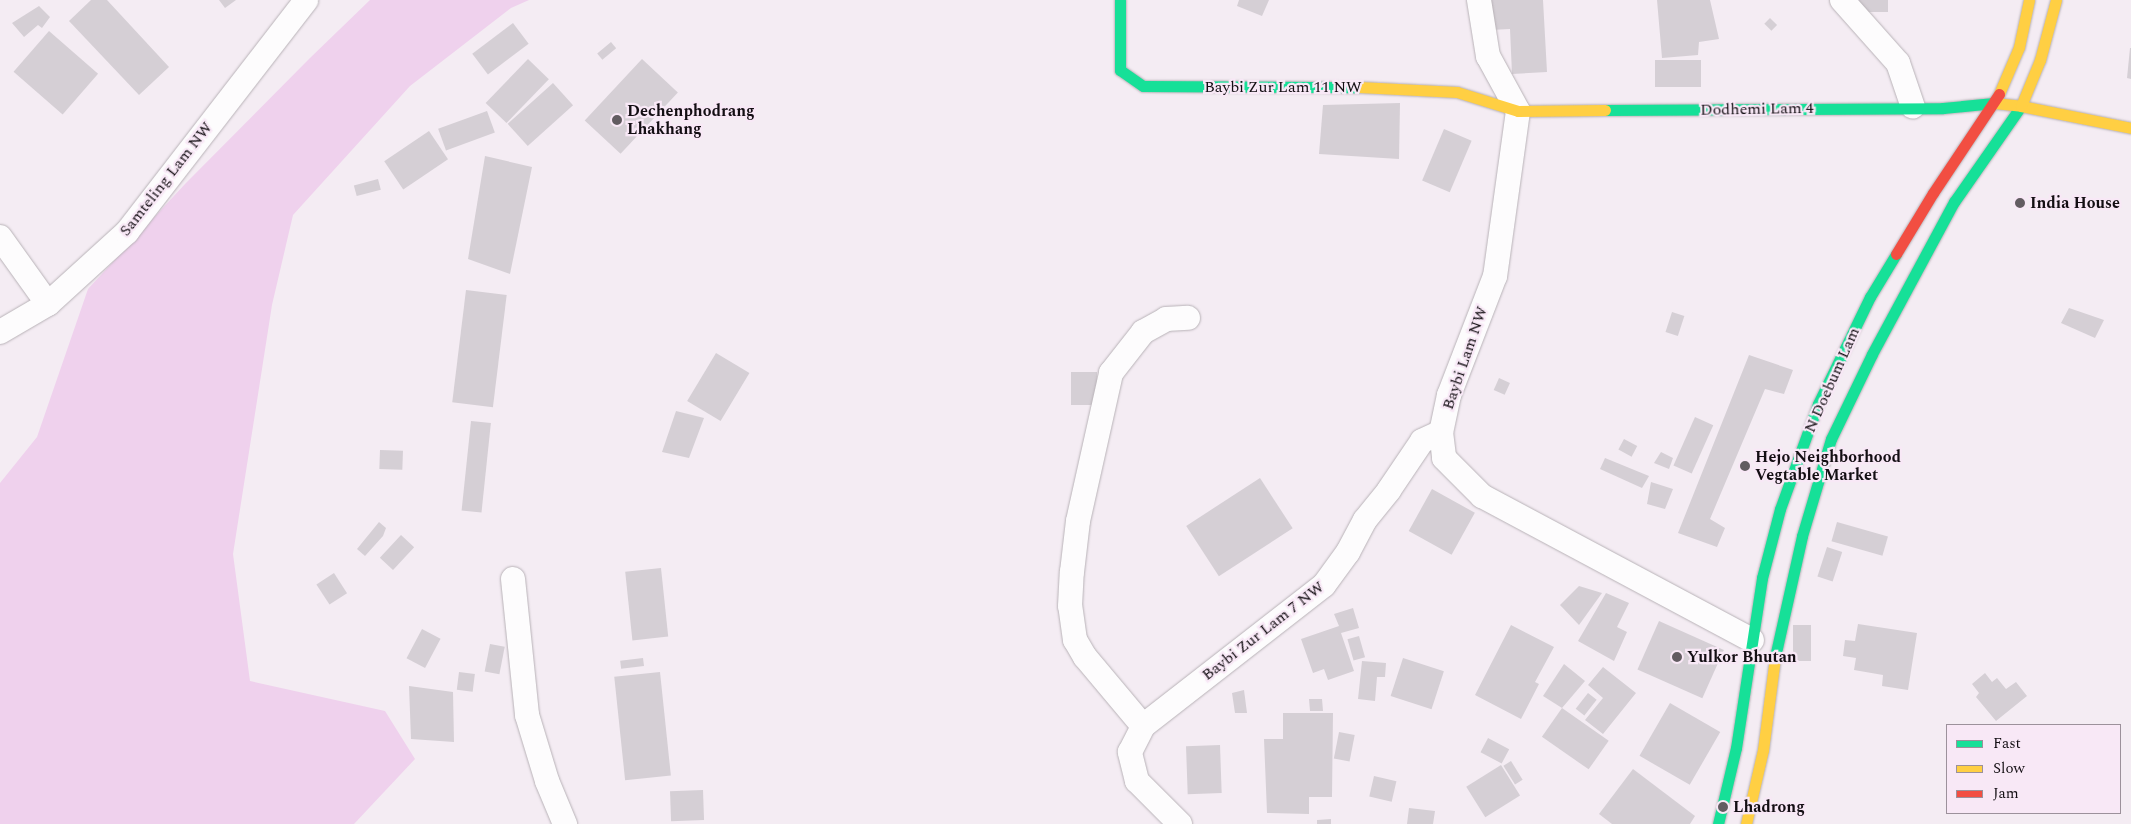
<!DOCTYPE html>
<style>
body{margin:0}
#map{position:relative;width:2131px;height:824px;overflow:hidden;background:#f4ecf3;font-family:Spectral,serif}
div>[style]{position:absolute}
.green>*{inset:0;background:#efd1ed}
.building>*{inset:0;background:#d5cfd5;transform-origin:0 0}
.roads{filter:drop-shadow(0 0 1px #b8b2b7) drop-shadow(0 0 1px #b8b2b7)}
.street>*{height:24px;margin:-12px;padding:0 12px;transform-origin:12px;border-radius:12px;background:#fdfcfd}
.fast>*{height:11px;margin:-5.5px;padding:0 5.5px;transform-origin:5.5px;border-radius:5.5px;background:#16e098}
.slow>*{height:11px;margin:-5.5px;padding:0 5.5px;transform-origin:5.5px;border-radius:5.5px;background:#ffcf43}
.jam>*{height:11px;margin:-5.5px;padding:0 5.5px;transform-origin:5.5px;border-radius:5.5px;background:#f24e42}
.dots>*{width:14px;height:14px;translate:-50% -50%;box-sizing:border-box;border:2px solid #f8e8f6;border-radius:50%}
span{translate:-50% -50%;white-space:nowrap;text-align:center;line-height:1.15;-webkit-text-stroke:4.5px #f8e8f6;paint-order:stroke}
.street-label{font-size:16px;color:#130e13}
.poi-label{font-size:16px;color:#130e13;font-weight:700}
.left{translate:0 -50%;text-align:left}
.legend{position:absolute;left:1946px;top:724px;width:175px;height:90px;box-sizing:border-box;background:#f8e8f6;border:1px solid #9c919b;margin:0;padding:6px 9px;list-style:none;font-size:15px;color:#130e13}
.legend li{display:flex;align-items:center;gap:10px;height:25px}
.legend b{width:25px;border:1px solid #9c919b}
</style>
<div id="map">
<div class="green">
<div style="clip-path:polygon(370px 0,529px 0,511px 8px,410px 86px,293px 215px,272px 305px,233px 554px,250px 681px,385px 711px,415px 759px,354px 824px,0 824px,0 483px,37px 437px,88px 289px,185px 184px,310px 58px)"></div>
</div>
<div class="building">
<div style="clip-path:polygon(91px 0,107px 0,169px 67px,139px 95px,69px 21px)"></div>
<div style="clip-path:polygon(219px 0,236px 0,225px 8px)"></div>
<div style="clip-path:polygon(1239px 0,1269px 0,1262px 16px,1237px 6px)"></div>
<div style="clip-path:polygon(1489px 0,1543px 0,1547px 72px,1512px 74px,1510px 29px,1490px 30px)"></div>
<div style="clip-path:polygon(1657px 0,1710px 0,1719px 39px,1699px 42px,1698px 55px,1662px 58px)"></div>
<div style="left:1856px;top:0;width:32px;height:12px"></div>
<div style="clip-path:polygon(39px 6px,50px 17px,42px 28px,38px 25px,24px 37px,12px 23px)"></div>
<div style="left:1770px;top:18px;width:10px;height:8px;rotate:45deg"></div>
<div style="left:513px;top:23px;width:26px;height:51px;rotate:53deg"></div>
<div style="left:49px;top:31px;width:65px;height:54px;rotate:41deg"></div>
<div style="left:611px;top:42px;width:8px;height:18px;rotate:50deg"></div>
<div style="clip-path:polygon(2130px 48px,2131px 48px,2131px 79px,2127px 78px)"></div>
<div style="left:528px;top:59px;width:29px;height:61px;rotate:44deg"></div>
<div style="left:642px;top:59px;width:49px;height:84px;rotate:43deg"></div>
<div style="left:1701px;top:60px;width:27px;height:46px;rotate:90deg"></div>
<div style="left:553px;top:83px;width:30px;height:61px;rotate:48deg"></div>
<div style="clip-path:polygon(1400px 103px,1399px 159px,1319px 154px,1323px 105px)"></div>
<div style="left:487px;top:111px;width:23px;height:52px;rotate:70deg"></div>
<div style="left:1444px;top:129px;width:30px;height:56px;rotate:23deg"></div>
<div style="left:429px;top:131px;width:34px;height:54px;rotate:56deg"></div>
<div style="clip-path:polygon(485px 156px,532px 167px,510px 274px,468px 259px)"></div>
<div style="left:378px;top:179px;width:11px;height:25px;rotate:75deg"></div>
<div style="left:466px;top:290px;width:41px;height:113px;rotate:7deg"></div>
<div style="clip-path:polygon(2069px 308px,2104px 320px,2095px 338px,2061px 323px)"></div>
<div style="left:1672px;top:312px;width:13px;height:21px;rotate:18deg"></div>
<div style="left:716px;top:353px;width:39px;height:56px;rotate:31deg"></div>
<div style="clip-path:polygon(1749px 355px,1793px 370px,1784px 394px,1765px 389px,1710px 519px,1725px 528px,1717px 547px,1678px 533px)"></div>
<div style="left:1071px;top:372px;width:26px;height:33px"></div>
<div style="left:1499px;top:378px;width:12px;height:13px;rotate:24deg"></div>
<div style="clip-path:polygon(676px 411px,704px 418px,689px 458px,662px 452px)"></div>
<div style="left:1695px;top:417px;width:20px;height:53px;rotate:24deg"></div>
<div style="left:471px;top:421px;width:20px;height:90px;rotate:6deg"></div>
<div style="left:1624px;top:439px;width:15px;height:12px;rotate:28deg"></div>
<div style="left:380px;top:450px;width:23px;height:19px;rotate:2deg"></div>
<div style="clip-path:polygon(1661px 452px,1673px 458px,1669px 469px,1654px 463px)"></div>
<div style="clip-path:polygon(1605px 458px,1649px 476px,1642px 488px,1600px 469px)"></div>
<div style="left:1260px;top:478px;width:60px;height:88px;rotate:57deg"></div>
<div style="clip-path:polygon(1651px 482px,1673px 489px,1665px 509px,1647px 504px)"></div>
<div style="left:1432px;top:489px;width:49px;height:48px;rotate:29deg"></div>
<div style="clip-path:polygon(379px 522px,386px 528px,383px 536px,365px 556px,357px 549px)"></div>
<div style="left:1837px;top:522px;width:53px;height:20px;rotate:16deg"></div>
<div style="left:401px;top:535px;width:18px;height:31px;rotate:43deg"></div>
<div style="left:1827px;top:547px;width:16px;height:31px;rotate:18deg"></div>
<div style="left:661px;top:568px;width:69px;height:36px;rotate:84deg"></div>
<div style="left:334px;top:573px;width:24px;height:21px;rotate:57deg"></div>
<div style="clip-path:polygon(1579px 586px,1602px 593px,1579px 625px,1560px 605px)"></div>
<div style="clip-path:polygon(1606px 593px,1629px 603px,1617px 627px,1627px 632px,1614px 661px,1578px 641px)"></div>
<div style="clip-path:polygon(1353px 608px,1359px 628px,1341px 633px,1354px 671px,1328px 680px,1324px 669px,1313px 673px,1301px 639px,1339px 626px,1334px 614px)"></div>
<div style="left:1659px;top:621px;width:71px;height:53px;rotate:24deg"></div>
<div style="clip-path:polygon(1858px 624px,1917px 633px,1908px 690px,1882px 686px,1883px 675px,1854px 670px,1856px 658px,1843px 656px,1845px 640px,1855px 641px)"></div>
<div style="clip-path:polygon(1511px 625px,1554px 647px,1535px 682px,1539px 684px,1521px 719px,1475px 695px)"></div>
<div style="left:1793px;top:625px;width:18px;height:36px"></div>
<div style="left:422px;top:629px;width:21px;height:33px;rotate:28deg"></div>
<div style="left:1359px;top:636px;width:22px;height:12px;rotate:74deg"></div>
<div style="left:490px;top:644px;width:15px;height:28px;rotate:11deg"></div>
<div style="left:643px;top:658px;width:8px;height:23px;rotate:83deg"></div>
<div style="left:1403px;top:658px;width:43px;height:40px;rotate:18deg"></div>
<div style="clip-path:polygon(1362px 661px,1386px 663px,1385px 677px,1377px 677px,1375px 701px,1358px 699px)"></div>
<div style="clip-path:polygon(1564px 664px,1585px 681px,1562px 708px,1543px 696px)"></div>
<div style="clip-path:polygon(1603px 667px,1636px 693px,1603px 734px,1585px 720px,1603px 698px,1588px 685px)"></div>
<div style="left:459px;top:672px;width:16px;height:18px;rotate:7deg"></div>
<div style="left:660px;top:672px;width:104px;height:46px;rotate:84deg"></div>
<div style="clip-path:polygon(1985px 673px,1992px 682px,1997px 678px,2006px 689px,2016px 682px,2027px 696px,1996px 721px,1976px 697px,1979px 693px,1972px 684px)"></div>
<div style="clip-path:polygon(409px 686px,453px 692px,454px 742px,411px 739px)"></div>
<div style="clip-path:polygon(1244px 690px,1247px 713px,1235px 713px,1232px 693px)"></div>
<div style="left:1588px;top:693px;width:11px;height:20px;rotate:38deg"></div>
<div style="clip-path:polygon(1309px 699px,1322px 699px,1323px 711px,1310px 711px)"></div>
<div style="left:1670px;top:703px;width:58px;height:61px;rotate:30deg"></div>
<div style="left:1562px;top:708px;width:57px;height:35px;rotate:35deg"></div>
<div style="clip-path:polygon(1283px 713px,1333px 713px,1332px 797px,1309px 797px,1309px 814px,1267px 813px,1264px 739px,1283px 739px)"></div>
<div style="left:1339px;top:732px;width:16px;height:27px;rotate:11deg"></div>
<div style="left:1488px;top:738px;width:24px;height:16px;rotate:28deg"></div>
<div style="left:1220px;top:745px;width:48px;height:34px;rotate:88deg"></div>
<div style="left:1511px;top:761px;width:22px;height:9px;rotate:58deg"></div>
<div style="left:1501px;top:765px;width:36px;height:41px;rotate:58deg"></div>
<div style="clip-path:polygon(1633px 769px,1695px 816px,1690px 824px,1612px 824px,1599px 814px)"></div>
<div style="left:1374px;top:776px;width:23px;height:21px;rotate:13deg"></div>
<div style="left:703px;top:790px;width:30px;height:33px;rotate:88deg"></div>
<div style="clip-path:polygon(1409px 808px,1435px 811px,1433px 824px,1407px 824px)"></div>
<div style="clip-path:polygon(1331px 819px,1331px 824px,1317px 824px,1317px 820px)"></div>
</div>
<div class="roads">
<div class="street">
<div style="left:1479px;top:0;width:57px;rotate:80.9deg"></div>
<div style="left:1488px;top:56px;width:63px;rotate:61.4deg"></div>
<div style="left:1518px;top:111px;width:167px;rotate:97.9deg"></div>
<div style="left:1495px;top:276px;width:128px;rotate:111.1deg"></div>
<div style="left:1449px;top:395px;width:38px;rotate:102deg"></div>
<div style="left:1441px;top:432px;width:26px;rotate:83deg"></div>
<div style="left:1444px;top:458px;width:54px;rotate:45deg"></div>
<div style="left:1482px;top:496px;width:306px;rotate:28.1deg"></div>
<div style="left:1842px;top:0;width:84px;rotate:48.4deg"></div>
<div style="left:1898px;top:63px;width:46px;rotate:71.2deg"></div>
<div style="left:0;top:237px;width:82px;rotate:54.4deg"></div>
<div style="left:0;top:332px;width:56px;rotate:-30.3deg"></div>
<div style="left:48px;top:304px;width:107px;rotate:-42.3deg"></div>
<div style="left:127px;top:232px;width:293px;rotate:-52.3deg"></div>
<div style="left:513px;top:579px;width:137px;rotate:84.1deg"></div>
<div style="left:527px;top:715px;width:69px;rotate:73.1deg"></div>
<div style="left:547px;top:781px;width:47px;rotate:67.3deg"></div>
<div style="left:1143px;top:726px;width:90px;rotate:-130deg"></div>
<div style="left:1085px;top:657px;width:20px;rotate:-120deg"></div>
<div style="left:1075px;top:640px;width:34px;rotate:-98deg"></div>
<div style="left:1070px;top:606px;width:34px;rotate:-87deg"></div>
<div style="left:1072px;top:572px;width:51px;rotate:-83.3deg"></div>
<div style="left:1078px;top:521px;width:152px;rotate:-77.4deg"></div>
<div style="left:1111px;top:373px;width:52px;rotate:-52deg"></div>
<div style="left:1143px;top:332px;width:26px;rotate:-29deg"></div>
<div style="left:1166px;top:319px;width:22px;rotate:-3deg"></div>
<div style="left:1180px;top:824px;width:61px;rotate:-135deg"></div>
<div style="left:1137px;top:781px;width:30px;rotate:-104deg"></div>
<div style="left:1130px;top:752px;width:29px;rotate:-63deg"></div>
<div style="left:1143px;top:726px;width:229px;rotate:-37.9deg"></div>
<div style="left:1324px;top:585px;width:41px;rotate:-54deg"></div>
<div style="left:1348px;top:552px;width:36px;rotate:-62deg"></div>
<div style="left:1365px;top:520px;width:38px;rotate:-51deg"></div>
<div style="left:1389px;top:490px;width:59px;rotate:-56deg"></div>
<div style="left:1422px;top:441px;width:21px;rotate:-25deg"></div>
</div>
<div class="fast">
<div style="left:1120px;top:0;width:70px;rotate:90deg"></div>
<div style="left:1120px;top:70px;width:28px;rotate:35deg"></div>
<div style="left:1143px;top:86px;width:216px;rotate:0.3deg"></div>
<div style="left:1605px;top:110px;width:338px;rotate:-0.3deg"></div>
<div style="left:1943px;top:108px;width:51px;rotate:-5.6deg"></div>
<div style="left:1775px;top:657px;width:124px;rotate:-77.4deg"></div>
<div style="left:1802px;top:536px;width:101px;rotate:-73.4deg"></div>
<div style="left:1831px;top:439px;width:94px;rotate:-64.2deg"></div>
<div style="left:1872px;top:354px;width:173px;rotate:-61.7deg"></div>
<div style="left:1954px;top:202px;width:117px;rotate:-55.1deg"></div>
<div style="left:1718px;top:824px;width:78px;rotate:-76.7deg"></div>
<div style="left:1736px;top:748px;width:172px;rotate:-81.3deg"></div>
<div style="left:1762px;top:578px;width:71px;rotate:-75.4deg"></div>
<div style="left:1780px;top:509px;width:112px;rotate:-70.1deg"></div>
<div style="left:1818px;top:404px;width:119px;rotate:-64.1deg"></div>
<div style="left:1870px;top:297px;width:50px;rotate:-58.8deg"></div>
</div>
<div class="slow">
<div style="left:1359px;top:87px;width:98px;rotate:2.9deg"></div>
<div style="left:1457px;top:92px;width:64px;rotate:17.3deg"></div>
<div style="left:1518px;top:111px;width:87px;rotate:-0.7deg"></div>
<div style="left:1999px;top:94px;width:51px;rotate:-66.9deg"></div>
<div style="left:2019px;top:47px;width:48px;rotate:-78deg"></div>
<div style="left:1994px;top:103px;width:27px;rotate:6deg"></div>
<div style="left:2021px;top:106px;width:112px;rotate:11.3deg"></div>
<div style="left:2021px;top:106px;width:50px;rotate:-67.6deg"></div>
<div style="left:2040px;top:60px;width:62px;rotate:-75.1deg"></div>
<div style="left:1746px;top:824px;width:76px;rotate:-77.1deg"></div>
<div style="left:1763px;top:750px;width:94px;rotate:-82.6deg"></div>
</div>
<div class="jam">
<div style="left:1896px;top:254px;width:71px;rotate:-58.8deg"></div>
<div style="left:1933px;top:193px;width:119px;rotate:-56.3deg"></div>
</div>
</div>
<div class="dots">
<div style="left:617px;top:120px;background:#625c61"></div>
<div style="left:2020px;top:203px;background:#625c61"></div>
<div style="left:1745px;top:466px;background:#625c61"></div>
<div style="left:1677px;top:657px;background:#625c61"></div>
<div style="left:1723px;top:807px;background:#625c61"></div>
</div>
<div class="street-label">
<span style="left:1283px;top:87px">Baybi Zur Lam 11 NW</span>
<span style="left:1757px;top:109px;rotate:-1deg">Dodhemi Lam 4</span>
<span style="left:166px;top:179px;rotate:-52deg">Samteling Lam NW</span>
<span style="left:1465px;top:358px;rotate:-71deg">Baybi Lam NW</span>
<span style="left:1832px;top:380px;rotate:-66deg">N Doebum Lam</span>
<span style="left:1263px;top:631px;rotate:-38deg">Baybi Zur Lam 7 NW</span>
</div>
<div class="poi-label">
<span class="left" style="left:627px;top:120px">Dechenphodrang<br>Lhakhang</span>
<span class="left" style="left:2030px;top:203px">India House</span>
<span class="left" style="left:1755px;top:466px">Hejo Neighborhood<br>Vegtable Market</span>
<span class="left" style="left:1687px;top:657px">Yulkor Bhutan</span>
<span class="left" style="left:1733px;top:807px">Lhadrong</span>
</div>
<ul class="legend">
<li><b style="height:6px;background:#16e098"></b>Fast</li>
<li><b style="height:6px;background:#ffcf43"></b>Slow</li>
<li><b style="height:6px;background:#f24e42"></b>Jam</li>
</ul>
</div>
